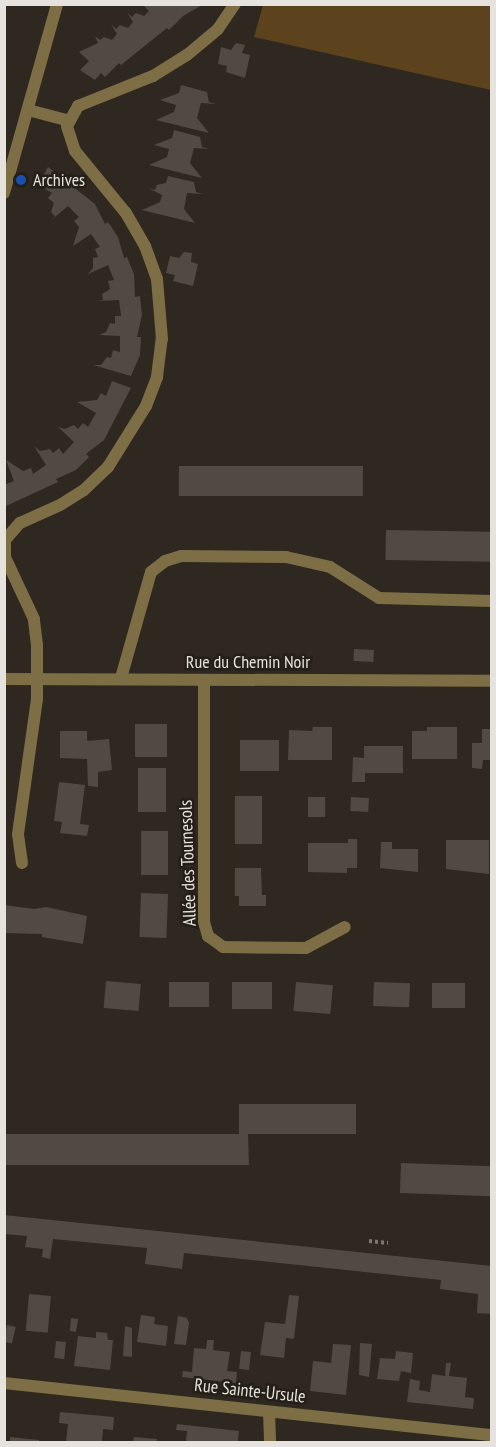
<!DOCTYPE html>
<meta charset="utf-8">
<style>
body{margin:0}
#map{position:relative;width:496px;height:1447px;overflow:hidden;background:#2e2820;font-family:"PT Sans Narrow",sans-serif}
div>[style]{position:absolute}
.green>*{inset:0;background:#5c431d}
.building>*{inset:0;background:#504a42;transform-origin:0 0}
.path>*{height:4px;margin-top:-2px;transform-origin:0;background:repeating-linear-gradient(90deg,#7d7771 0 3px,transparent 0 6px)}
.service>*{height:12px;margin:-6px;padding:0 6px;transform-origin:6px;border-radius:6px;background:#7d6e46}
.minor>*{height:12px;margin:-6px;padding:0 6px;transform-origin:6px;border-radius:6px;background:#7d6e46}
.dots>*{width:16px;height:16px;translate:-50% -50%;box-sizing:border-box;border:3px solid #241f17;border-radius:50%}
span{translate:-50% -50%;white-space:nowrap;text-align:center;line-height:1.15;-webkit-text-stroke:5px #241f17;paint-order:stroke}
.poi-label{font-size:18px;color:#e6e2dd}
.left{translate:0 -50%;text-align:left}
.street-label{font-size:18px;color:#e6e2dd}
.frame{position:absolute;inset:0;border:6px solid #e6e2dd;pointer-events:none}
</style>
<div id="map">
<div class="green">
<div style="clip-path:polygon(263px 5px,491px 5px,491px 90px,254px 37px)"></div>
</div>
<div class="building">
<div style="clip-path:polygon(204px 4px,183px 16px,169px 30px,167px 28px,121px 65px,119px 63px,105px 77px,101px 73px,95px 80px,80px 70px,89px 61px,79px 52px,98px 43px,95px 36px,100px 40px,104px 37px,112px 40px,117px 34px,111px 24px,116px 29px,120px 25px,128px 28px,133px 22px,127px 12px,132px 17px,136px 13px,144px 16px,149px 11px,143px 5px)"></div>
<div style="clip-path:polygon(236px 43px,245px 45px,242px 53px,250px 55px,245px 78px,226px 72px,227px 66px,218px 64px,221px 47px,231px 50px)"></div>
<div style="clip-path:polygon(181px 85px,207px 92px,209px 102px,216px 104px,201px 103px,197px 118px,209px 133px,156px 120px,174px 112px,176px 105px,160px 100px,179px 93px)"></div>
<div style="clip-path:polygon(174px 130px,200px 137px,202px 147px,209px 149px,194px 148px,190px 163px,202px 178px,149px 165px,167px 157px,169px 149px,154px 145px,172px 138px)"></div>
<div style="clip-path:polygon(48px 167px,95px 204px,105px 224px,108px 222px,118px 237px,124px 258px,127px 257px,134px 274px,135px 297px,140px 296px,142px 315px,137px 337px,141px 337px,140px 355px,131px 376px,93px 365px,101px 365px,107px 357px,111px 358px,113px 350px,120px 352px,120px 336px,99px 335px,106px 332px,110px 323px,115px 324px,115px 316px,121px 316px,119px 300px,96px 301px,103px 300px,102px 294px,110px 289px,108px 281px,114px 280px,108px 265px,88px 274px,93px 268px,93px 258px,98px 257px,95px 249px,100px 247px,91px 234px,73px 246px,79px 227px,74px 221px,79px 217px,68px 206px,50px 221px,55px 216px,51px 212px,54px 203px,48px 198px,52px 193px,38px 185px)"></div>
<div style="clip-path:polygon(168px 176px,194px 182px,196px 192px,203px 194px,187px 193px,184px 209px,195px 223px,142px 210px,160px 202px,162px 195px,148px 188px,155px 190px,157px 185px,166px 183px)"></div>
<div style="clip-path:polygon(184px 252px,192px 253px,191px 262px,198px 264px,193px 286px,173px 281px,175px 275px,166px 273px,170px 256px,179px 258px)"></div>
<div style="clip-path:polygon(112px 381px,131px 388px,104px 440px,86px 454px,89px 457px,76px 470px,56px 479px,58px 482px,4px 507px,4px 485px,14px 481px,6px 460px,23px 471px,31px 468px,33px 474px,46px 465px,34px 446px,40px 451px,50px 449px,53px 453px,59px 448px,63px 454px,74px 442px,58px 427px,65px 429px,74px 425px,78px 429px,83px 423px,88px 427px,96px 413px,77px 402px,97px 400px,101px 393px,106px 396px)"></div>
<div style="left:179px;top:466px;width:184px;height:30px"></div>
<div style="left:386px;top:530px;width:106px;height:30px;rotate:1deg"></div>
<div style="left:354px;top:649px;width:20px;height:12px;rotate:3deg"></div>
<div style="left:135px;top:724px;width:32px;height:33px"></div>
<div style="clip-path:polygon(313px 727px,332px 727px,332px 760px,288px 760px,289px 730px,312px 731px)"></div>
<div style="clip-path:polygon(427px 727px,457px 727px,457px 759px,412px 759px,412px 731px,427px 731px)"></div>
<div style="clip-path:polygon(482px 729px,492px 729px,492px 760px,483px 760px,482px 769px,472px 768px,472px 743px,482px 743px)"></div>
<div style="clip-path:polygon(60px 731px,87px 731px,87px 741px,109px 739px,112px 770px,98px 772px,98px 787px,88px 786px,87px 759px,60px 758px)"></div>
<div style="left:240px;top:740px;width:39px;height:31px"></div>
<div style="clip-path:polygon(364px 746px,403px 746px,403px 773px,365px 773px,365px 782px,352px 782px,353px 757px,364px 758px)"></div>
<div style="left:166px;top:768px;width:44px;height:28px;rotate:90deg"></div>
<div style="clip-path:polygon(59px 782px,85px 785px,80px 824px,89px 825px,87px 836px,60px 833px,62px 822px,54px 821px)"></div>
<div style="left:235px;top:796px;width:27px;height:48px"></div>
<div style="left:308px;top:797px;width:17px;height:20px"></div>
<div style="left:351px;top:797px;width:18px;height:14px;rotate:3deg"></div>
<div style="left:141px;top:831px;width:27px;height:44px"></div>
<div style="clip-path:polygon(348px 839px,357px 839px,357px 868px,347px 868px,347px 873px,308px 872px,308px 843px,348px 843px)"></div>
<div style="clip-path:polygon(446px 840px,489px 840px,489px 874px,446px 869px)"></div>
<div style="clip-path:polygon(381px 842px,392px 842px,392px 849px,418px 849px,418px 872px,380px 868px)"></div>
<div style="clip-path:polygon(235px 868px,261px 868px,262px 895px,266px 895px,266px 906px,239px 906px,239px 896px,235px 896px)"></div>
<div style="left:141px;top:893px;width:27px;height:44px;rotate:2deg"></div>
<div style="clip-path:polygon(4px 905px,34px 909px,46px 907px,87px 916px,83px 944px,42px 937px,42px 934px,4px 933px)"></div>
<div style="left:106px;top:981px;width:35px;height:27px;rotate:5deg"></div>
<div style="left:169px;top:982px;width:40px;height:25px"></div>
<div style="left:272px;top:982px;width:27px;height:40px;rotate:90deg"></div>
<div style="left:296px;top:982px;width:37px;height:29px;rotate:5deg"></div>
<div style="left:374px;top:982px;width:36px;height:24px;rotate:2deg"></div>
<div style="left:432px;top:983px;width:33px;height:25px"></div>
<div style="clip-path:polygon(239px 1104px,356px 1104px,356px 1134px,248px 1134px,249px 1165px,4px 1165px,4px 1134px,239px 1134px)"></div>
<div style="left:401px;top:1163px;width:91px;height:30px;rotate:2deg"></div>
<div style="clip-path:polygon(4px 1215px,492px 1266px,492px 1314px,477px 1313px,478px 1294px,440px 1289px,441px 1280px,184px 1253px,182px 1269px,145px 1264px,147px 1248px,53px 1239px,50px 1259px,42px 1257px,43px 1249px,25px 1247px,27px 1236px,4px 1234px)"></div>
<div style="left:29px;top:1294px;width:22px;height:37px;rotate:5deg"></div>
<div style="clip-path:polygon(289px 1295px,299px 1296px,294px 1339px,286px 1338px,284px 1358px,260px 1355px,265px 1322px,285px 1324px)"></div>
<div style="clip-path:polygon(141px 1315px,155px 1317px,154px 1324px,168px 1326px,166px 1346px,137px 1342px)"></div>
<div style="clip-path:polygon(178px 1316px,187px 1318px,189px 1323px,186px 1345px,174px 1344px)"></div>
<div style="clip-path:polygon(71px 1318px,78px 1319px,76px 1332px,70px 1331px)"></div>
<div style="left:7px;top:1325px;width:9px;height:17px;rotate:13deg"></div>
<div style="clip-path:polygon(125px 1326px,132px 1328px,132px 1357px,123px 1356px)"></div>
<div style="clip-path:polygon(96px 1332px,107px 1333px,108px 1340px,113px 1340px,110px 1370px,74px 1366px,78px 1336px,96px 1338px)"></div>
<div style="clip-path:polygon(207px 1340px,214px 1340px,213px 1350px,230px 1352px,227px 1371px,237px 1372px,236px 1383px,182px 1377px,183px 1371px,192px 1372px,194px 1348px,206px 1349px)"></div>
<div style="left:56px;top:1341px;width:10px;height:17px;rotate:6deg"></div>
<div style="clip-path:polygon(360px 1343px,372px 1344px,369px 1377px,359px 1375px)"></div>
<div style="clip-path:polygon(333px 1344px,351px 1345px,346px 1395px,310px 1391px,313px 1361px,331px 1363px)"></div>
<div style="left:241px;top:1351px;width:10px;height:18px;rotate:6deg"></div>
<div style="clip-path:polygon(396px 1351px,413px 1353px,411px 1373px,401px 1371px,399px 1381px,377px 1379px,380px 1358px,395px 1359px)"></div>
<div style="clip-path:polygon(446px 1363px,451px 1363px,449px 1376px,467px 1378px,465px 1397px,474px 1398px,473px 1409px,407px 1402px,410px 1379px,420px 1381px,419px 1390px,430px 1392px,432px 1374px,445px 1376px)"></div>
<div style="clip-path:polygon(60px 1412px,114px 1417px,113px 1430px,103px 1429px,102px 1442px,66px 1442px,68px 1424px,59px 1423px)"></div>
<div style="clip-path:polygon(177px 1424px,239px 1431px,238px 1442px,186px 1442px,187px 1431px,176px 1430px)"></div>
<div style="clip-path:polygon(10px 1437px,39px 1440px,39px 1442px,10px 1442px)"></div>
<div style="clip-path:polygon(134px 1437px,157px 1439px,156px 1442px,133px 1442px)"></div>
</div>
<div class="path">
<div style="left:369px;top:1241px;width:19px;rotate:6deg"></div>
</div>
<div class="service">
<div style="left:121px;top:678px;width:110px;rotate:-74.2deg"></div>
<div style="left:151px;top:572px;width:18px;rotate:-38deg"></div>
<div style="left:165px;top:561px;width:17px;rotate:-17deg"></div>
<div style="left:181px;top:556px;width:105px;rotate:0.5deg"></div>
<div style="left:286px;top:557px;width:45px;rotate:12.8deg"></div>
<div style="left:330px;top:567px;width:58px;rotate:32.3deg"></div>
<div style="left:379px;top:598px;width:113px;rotate:1.5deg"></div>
<div style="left:269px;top:1412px;width:30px;rotate:88deg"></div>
</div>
<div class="minor">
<div style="left:28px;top:110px;width:43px;rotate:14.7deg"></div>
<div style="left:4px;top:193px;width:196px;rotate:-74.3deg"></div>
<div style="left:4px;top:679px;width:488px;rotate:0.2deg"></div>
<div style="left:204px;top:680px;width:242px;rotate:90deg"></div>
<div style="left:204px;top:922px;width:15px;rotate:74deg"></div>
<div style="left:208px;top:936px;width:19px;rotate:36deg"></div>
<div style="left:223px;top:947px;width:83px;rotate:0.7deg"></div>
<div style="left:306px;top:948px;width:44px;rotate:-28.3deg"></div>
<div style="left:22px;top:863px;width:29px;rotate:-98deg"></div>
<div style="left:18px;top:834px;width:136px;rotate:-82deg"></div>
<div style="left:37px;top:699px;width:54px;rotate:-90deg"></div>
<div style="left:37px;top:645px;width:26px;rotate:-97deg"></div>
<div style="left:34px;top:619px;width:68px;rotate:-115.1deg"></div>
<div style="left:5px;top:557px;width:17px;rotate:-90deg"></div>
<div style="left:5px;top:540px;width:23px;rotate:-49deg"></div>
<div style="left:20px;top:523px;width:44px;rotate:-24.2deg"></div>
<div style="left:60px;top:505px;width:28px;rotate:-32deg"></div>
<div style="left:84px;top:490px;width:33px;rotate:-44deg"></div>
<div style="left:108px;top:467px;width:72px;rotate:-58.1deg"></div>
<div style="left:146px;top:406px;width:31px;rotate:-69deg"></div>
<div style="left:157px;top:377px;width:38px;rotate:-83deg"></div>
<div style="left:162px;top:339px;width:60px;rotate:-94.8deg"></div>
<div style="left:157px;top:279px;width:35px;rotate:-110deg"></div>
<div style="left:145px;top:246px;width:39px;rotate:-120deg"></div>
<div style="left:125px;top:212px;width:79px;rotate:-129.3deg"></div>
<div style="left:75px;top:151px;width:26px;rotate:-108deg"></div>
<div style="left:67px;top:126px;width:23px;rotate:-61deg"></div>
<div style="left:78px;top:106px;width:81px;rotate:-21.8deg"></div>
<div style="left:153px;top:76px;width:40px;rotate:-32deg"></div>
<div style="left:187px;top:55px;width:40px;rotate:-40deg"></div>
<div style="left:218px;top:29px;width:30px;rotate:-56deg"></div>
<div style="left:4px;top:1383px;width:491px;rotate:6.1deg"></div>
</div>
<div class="dots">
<div style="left:21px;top:180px;background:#1a4fb4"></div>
</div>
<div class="poi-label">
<span class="left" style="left:33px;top:180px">Archives</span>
</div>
<div class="street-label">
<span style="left:248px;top:662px">Rue du Chemin Noir</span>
<span style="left:188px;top:863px;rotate:-92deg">Allée des Tournesols</span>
<span style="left:250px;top:1391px;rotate:6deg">Rue Sainte-Ursule</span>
</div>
<div class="frame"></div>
</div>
